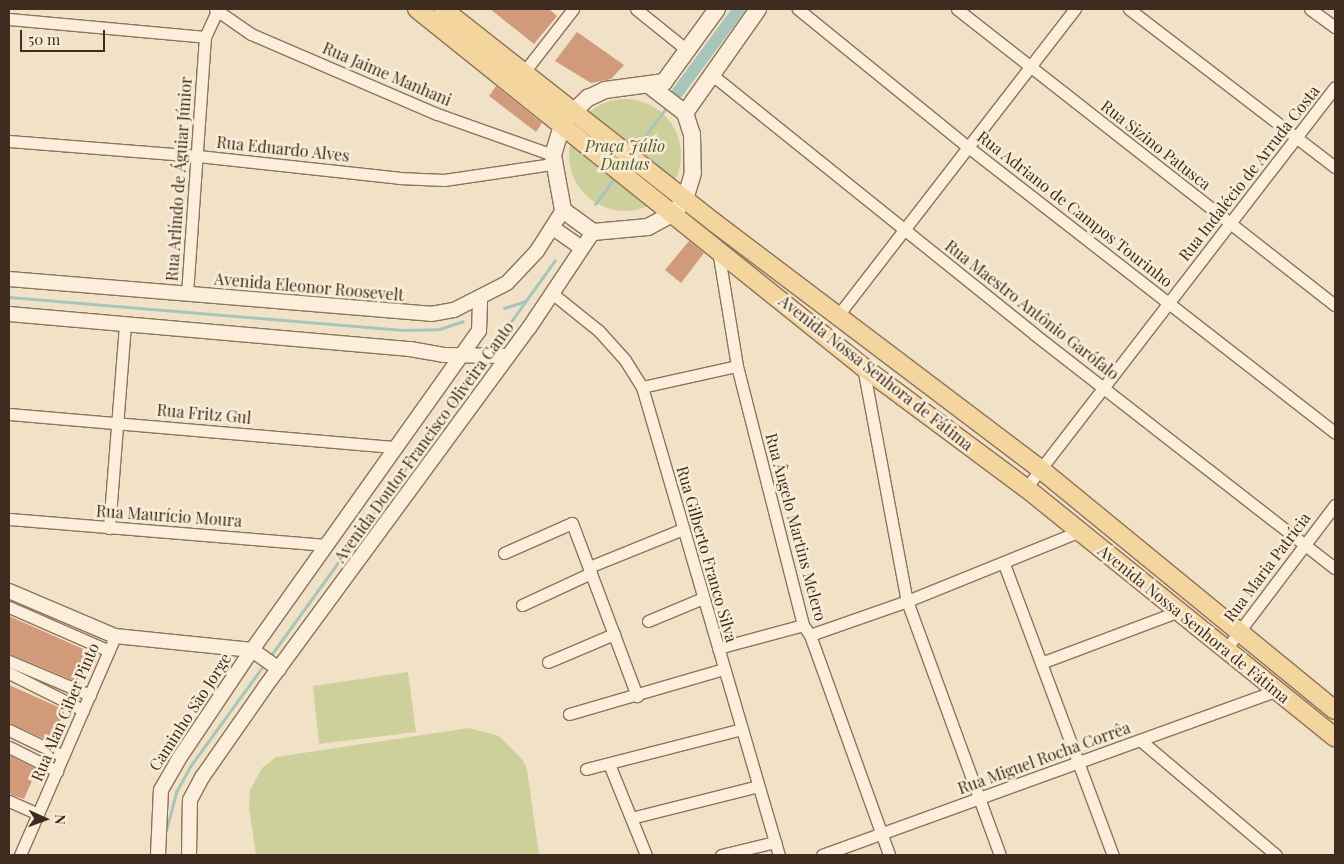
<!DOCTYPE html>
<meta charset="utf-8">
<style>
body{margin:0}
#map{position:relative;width:1344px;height:864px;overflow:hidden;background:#f1e2c7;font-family:"Playfair Display",serif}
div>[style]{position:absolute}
.green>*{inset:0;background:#cdd09a}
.round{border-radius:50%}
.stream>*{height:3px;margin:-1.5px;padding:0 1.5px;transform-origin:1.5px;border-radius:1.5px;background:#a8c5bb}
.canal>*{height:12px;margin:-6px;padding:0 6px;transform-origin:6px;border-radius:6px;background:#a8c5bb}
.building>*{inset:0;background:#d19a7b}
.roads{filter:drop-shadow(1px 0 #8e735b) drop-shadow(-1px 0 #8e735b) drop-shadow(0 1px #8e735b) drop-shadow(0 -1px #8e735b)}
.minor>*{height:11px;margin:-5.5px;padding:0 5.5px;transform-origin:5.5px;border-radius:5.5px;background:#fbefdb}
.tertiary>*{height:14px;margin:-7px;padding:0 7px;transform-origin:7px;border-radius:7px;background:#fbefdb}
.secondary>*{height:16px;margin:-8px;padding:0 8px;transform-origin:8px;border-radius:8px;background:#fbefdb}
.primary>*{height:18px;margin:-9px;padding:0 9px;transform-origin:9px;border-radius:9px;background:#f5d59e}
span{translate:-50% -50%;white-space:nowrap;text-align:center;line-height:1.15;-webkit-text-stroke:5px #f8ecd7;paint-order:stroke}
.street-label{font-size:16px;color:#3e2c1f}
.park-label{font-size:16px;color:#515b25;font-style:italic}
.frame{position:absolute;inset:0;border:10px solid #3e2c1f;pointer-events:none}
.north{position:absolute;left:20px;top:794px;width:50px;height:50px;-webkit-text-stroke:4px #f8ecd7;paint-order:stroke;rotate:92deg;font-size:14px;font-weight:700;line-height:20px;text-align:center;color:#3e2c1f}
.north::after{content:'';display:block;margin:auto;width:18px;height:22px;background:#3e2c1f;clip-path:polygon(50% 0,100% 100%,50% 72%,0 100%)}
.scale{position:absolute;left:20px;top:30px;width:85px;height:22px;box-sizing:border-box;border:2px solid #3e2c1f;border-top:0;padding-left:6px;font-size:15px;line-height:18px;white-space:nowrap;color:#3e2c1f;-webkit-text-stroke:4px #f8ecd7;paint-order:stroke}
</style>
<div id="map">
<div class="green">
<div class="round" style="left:569px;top:99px;width:112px;height:112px"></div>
<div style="clip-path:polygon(408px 672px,416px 732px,319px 744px,313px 686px)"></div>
<div style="clip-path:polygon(469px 728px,499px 736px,522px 759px,527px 769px,539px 855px,256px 855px,249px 807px,250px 790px,262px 768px,276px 757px)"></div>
</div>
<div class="stream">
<div style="left:645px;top:136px;width:38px;rotate:-53deg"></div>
<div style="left:595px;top:204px;width:34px;rotate:-53deg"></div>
<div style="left:9px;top:297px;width:392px;rotate:4.8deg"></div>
<div style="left:400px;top:330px;width:39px;rotate:-1deg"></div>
<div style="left:439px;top:329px;width:25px;rotate:-18deg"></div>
<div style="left:504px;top:308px;width:22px;rotate:-18deg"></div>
<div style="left:489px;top:352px;width:113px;rotate:-54.3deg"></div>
<div style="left:269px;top:658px;width:366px;rotate:-54.2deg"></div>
<div style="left:166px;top:830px;width:39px;rotate:-75deg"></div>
<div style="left:176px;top:792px;width:31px;rotate:-61deg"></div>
<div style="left:191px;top:765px;width:126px;rotate:-54deg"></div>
</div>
<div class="canal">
<div style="left:672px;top:100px;width:113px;rotate:-53.6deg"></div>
</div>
<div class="building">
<div style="clip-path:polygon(490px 9px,549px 9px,557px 16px,534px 44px)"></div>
<div style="clip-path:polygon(577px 32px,624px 65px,611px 79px,591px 83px,555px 61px)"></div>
<div style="clip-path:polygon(496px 86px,542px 123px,536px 132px,489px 96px)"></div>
<div style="clip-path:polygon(689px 241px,704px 253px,681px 283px,665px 270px)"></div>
<div style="clip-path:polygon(9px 616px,90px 652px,77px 682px,9px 654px)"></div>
<div style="clip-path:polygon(9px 685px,65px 710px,51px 742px,9px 723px)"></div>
<div style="clip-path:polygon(9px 755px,37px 769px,24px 799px,9px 794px)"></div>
</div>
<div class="roads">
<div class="minor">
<div style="left:215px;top:9px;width:44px;rotate:34.8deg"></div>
<div style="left:251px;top:34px;width:202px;rotate:23.3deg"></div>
<div style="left:437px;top:114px;width:123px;rotate:19.5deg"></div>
<div style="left:636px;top:9px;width:65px;rotate:38.8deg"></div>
<div style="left:798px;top:9px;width:219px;rotate:39.1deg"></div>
<div style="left:968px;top:147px;width:465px;rotate:37.9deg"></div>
<div style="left:957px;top:9px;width:480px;rotate:38.1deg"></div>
<div style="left:1129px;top:9px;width:260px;rotate:37.5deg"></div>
<div style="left:1310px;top:9px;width:31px;rotate:36deg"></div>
<div style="left:9px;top:19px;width:197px;rotate:5.2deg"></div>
<div style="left:524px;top:72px;width:80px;rotate:-52.1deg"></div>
<div style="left:711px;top:74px;width:415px;rotate:38.8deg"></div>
<div style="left:1034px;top:334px;width:381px;rotate:37.9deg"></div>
<div style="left:9px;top:141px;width:190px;rotate:4.5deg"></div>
<div style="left:198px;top:156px;width:202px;rotate:6.2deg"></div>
<div style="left:399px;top:178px;width:45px;rotate:2.5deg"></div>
<div style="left:444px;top:180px;width:110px;rotate:-8.4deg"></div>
<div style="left:718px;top:250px;width:118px;rotate:80.7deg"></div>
<div style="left:737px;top:366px;width:267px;rotate:75.7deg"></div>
<div style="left:803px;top:625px;width:12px;rotate:55deg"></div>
<div style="left:810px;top:635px;width:234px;rotate:70.2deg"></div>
<div style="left:187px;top:294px;width:258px;rotate:-86deg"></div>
<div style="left:205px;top:37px;width:31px;rotate:-65deg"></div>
<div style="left:553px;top:294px;width:59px;rotate:38.8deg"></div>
<div style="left:599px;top:331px;width:39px;rotate:48deg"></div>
<div style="left:625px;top:360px;width:32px;rotate:58deg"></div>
<div style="left:642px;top:387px;width:488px;rotate:73.7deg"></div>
<div style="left:839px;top:314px;width:386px;rotate:-52.3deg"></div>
<div style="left:863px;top:367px;width:238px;rotate:79.4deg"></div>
<div style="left:907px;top:601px;width:270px;rotate:69.9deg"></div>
<div style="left:642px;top:387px;width:97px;rotate:-12.5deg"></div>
<div style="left:9px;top:414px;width:389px;rotate:4.9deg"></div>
<div style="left:1026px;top:488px;width:506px;rotate:-52.38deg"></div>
<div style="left:9px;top:519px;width:319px;rotate:4.7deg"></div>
<div style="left:109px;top:528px;width:205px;rotate:-85.5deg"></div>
<div style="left:504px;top:553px;width:74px;rotate:-23.8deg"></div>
<div style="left:572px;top:523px;width:185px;rotate:69.4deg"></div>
<div style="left:1004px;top:564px;width:311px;rotate:69.5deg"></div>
<div style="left:589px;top:567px;width:101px;rotate:-22deg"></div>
<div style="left:522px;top:605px;width:76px;rotate:-24.9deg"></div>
<div style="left:9px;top:607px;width:109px;rotate:23.7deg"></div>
<div style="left:648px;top:621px;width:60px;rotate:-22.7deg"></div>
<div style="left:810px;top:635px;width:103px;rotate:-19.3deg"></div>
<div style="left:907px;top:601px;width:187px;rotate:-22deg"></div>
<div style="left:718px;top:648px;width:88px;rotate:-15.1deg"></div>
<div style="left:1226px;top:649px;width:181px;rotate:-52.9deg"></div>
<div style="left:9px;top:661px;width:88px;rotate:22.8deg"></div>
<div style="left:548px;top:662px;width:72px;rotate:-23deg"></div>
<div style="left:1041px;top:663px;width:147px;rotate:-20.6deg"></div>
<div style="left:9px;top:673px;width:83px;rotate:26.6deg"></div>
<div style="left:569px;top:714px;width:161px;rotate:-16.2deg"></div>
<div style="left:9px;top:730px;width:60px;rotate:25.7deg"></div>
<div style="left:1140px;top:740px;width:178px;rotate:40.2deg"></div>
<div style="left:9px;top:747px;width:54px;rotate:26.6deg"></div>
<div style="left:609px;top:764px;width:98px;rotate:67.9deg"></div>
<div style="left:586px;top:769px;width:161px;rotate:-14.4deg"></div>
<div style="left:9px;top:801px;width:32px;rotate:24deg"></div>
<div style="left:631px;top:818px;width:131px;rotate:-14.1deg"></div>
<div style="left:20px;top:855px;width:239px;rotate:-66.5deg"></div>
<div style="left:721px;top:855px;width:56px;rotate:-13.5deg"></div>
<div style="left:822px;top:855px;width:484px;rotate:-19.9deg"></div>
</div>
<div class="tertiary">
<div style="left:553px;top:228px;width:35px;rotate:35deg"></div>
<div style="left:9px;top:279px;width:423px;rotate:4.7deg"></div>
<div style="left:431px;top:314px;width:23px;rotate:-10deg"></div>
<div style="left:454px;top:310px;width:59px;rotate:-27deg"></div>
<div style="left:507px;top:283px;width:44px;rotate:-46.8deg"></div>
<div style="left:537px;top:251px;width:49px;rotate:-57.6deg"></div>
<div style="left:9px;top:314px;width:403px;rotate:5deg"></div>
<div style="left:410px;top:349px;width:34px;rotate:10deg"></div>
<div style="left:443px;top:355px;width:65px;rotate:0.9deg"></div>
<div style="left:9px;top:591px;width:115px;rotate:23deg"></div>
<div style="left:115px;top:636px;width:138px;rotate:5.8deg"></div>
<div style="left:252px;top:650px;width:33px;rotate:35deg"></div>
<div style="left:158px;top:855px;width:65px;rotate:-87.4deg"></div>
<div style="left:161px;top:790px;width:34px;rotate:-60deg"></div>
<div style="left:178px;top:760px;width:133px;rotate:-56.1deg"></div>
<div style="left:252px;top:650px;width:392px;rotate:-54.6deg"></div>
<div style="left:479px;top:331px;width:33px;rotate:-88deg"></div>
<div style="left:189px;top:855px;width:55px;rotate:-89deg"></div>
<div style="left:190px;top:800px;width:27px;rotate:-62deg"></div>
<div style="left:203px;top:776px;width:108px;rotate:-55.1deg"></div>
<div style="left:265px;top:687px;width:446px;rotate:-53.7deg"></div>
<div style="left:529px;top:328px;width:115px;rotate:-56.3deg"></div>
</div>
<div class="secondary">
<div style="left:650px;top:86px;width:44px;rotate:37.6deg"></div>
<div style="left:685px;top:113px;width:22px;rotate:72deg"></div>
<div style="left:692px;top:134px;width:39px;rotate:89deg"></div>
<div style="left:693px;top:173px;width:27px;rotate:107deg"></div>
<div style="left:685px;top:199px;width:18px;rotate:128deg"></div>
<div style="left:674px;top:213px;width:30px;rotate:152deg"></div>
<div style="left:648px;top:227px;width:55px;rotate:174.8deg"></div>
<div style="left:593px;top:232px;width:37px;rotate:-144deg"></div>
<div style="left:563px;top:210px;width:56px;rotate:-100.3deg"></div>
<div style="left:553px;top:155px;width:31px;rotate:-73deg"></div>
<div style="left:562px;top:125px;width:10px;rotate:-53deg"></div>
<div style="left:568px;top:117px;width:28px;rotate:-44deg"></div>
<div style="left:588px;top:98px;width:19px;rotate:-25deg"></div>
<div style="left:605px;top:90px;width:60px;rotate:-7.7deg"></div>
<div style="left:664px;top:82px;width:90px;rotate:-54deg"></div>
<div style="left:685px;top:113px;width:127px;rotate:-54.9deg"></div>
</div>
<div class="primary">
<div style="left:417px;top:9px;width:572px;rotate:38.75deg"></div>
<div style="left:863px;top:367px;width:203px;rotate:36.6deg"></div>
<div style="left:1026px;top:488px;width:397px;rotate:38.9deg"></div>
<div style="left:443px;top:9px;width:346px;rotate:38.2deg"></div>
<div style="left:715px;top:223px;width:406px;rotate:37.1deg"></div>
<div style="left:1039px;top:468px;width:382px;rotate:39.3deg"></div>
</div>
</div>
<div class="street-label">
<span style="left:387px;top:74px;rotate:23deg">Rua Jaime Manhani</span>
<span style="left:1156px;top:145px;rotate:38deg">Rua Sizino Patusca</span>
<span style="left:283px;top:149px;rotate:6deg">Rua Eduardo Alves</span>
<span style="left:1249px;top:173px;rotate:-52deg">Rua Indalécio de Arruda Costa</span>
<span style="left:179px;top:179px;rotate:-86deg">Rua Arlíndo de Águiar Júnior</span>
<span style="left:1075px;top:209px;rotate:38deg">Rua Adriano de Campos Tourinho</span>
<span style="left:309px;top:287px;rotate:5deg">Avenida Eleonor Roosevelt</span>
<span style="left:1032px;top:310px;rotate:38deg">Rua Maestro Antônio Garófalo</span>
<span style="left:876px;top:373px;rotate:38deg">Avenida Nossa Senhora de Fátima</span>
<span style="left:204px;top:414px;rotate:5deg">Rua Fritz Gul</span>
<span style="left:424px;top:442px;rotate:-54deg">Avenida Doutor Francisco Oliveira Canto</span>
<span style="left:169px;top:516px;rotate:4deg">Rua Maurício Moura</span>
<span style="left:796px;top:527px;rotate:75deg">Rua Ângelo Martins Melero</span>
<span style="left:707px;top:554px;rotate:74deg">Rua Gilberto Franco Silva</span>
<span style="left:1267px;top:567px;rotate:-53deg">Rua Maria Patrícia</span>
<span style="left:1194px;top:624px;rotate:39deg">Avenida Nossa Senhora de Fátima</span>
<span style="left:65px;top:712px;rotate:-67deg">Rua Alan Ciber Pinto</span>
<span style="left:190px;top:712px;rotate:-57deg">Caminho São Jorge</span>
<span style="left:1044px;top:758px;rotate:-20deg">Rua Miguel Rocha Corrêa</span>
</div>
<div class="park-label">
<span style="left:625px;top:155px">Praça Júlio<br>Dantas</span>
</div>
<div class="frame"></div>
<div class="north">N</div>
<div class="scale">50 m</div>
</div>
